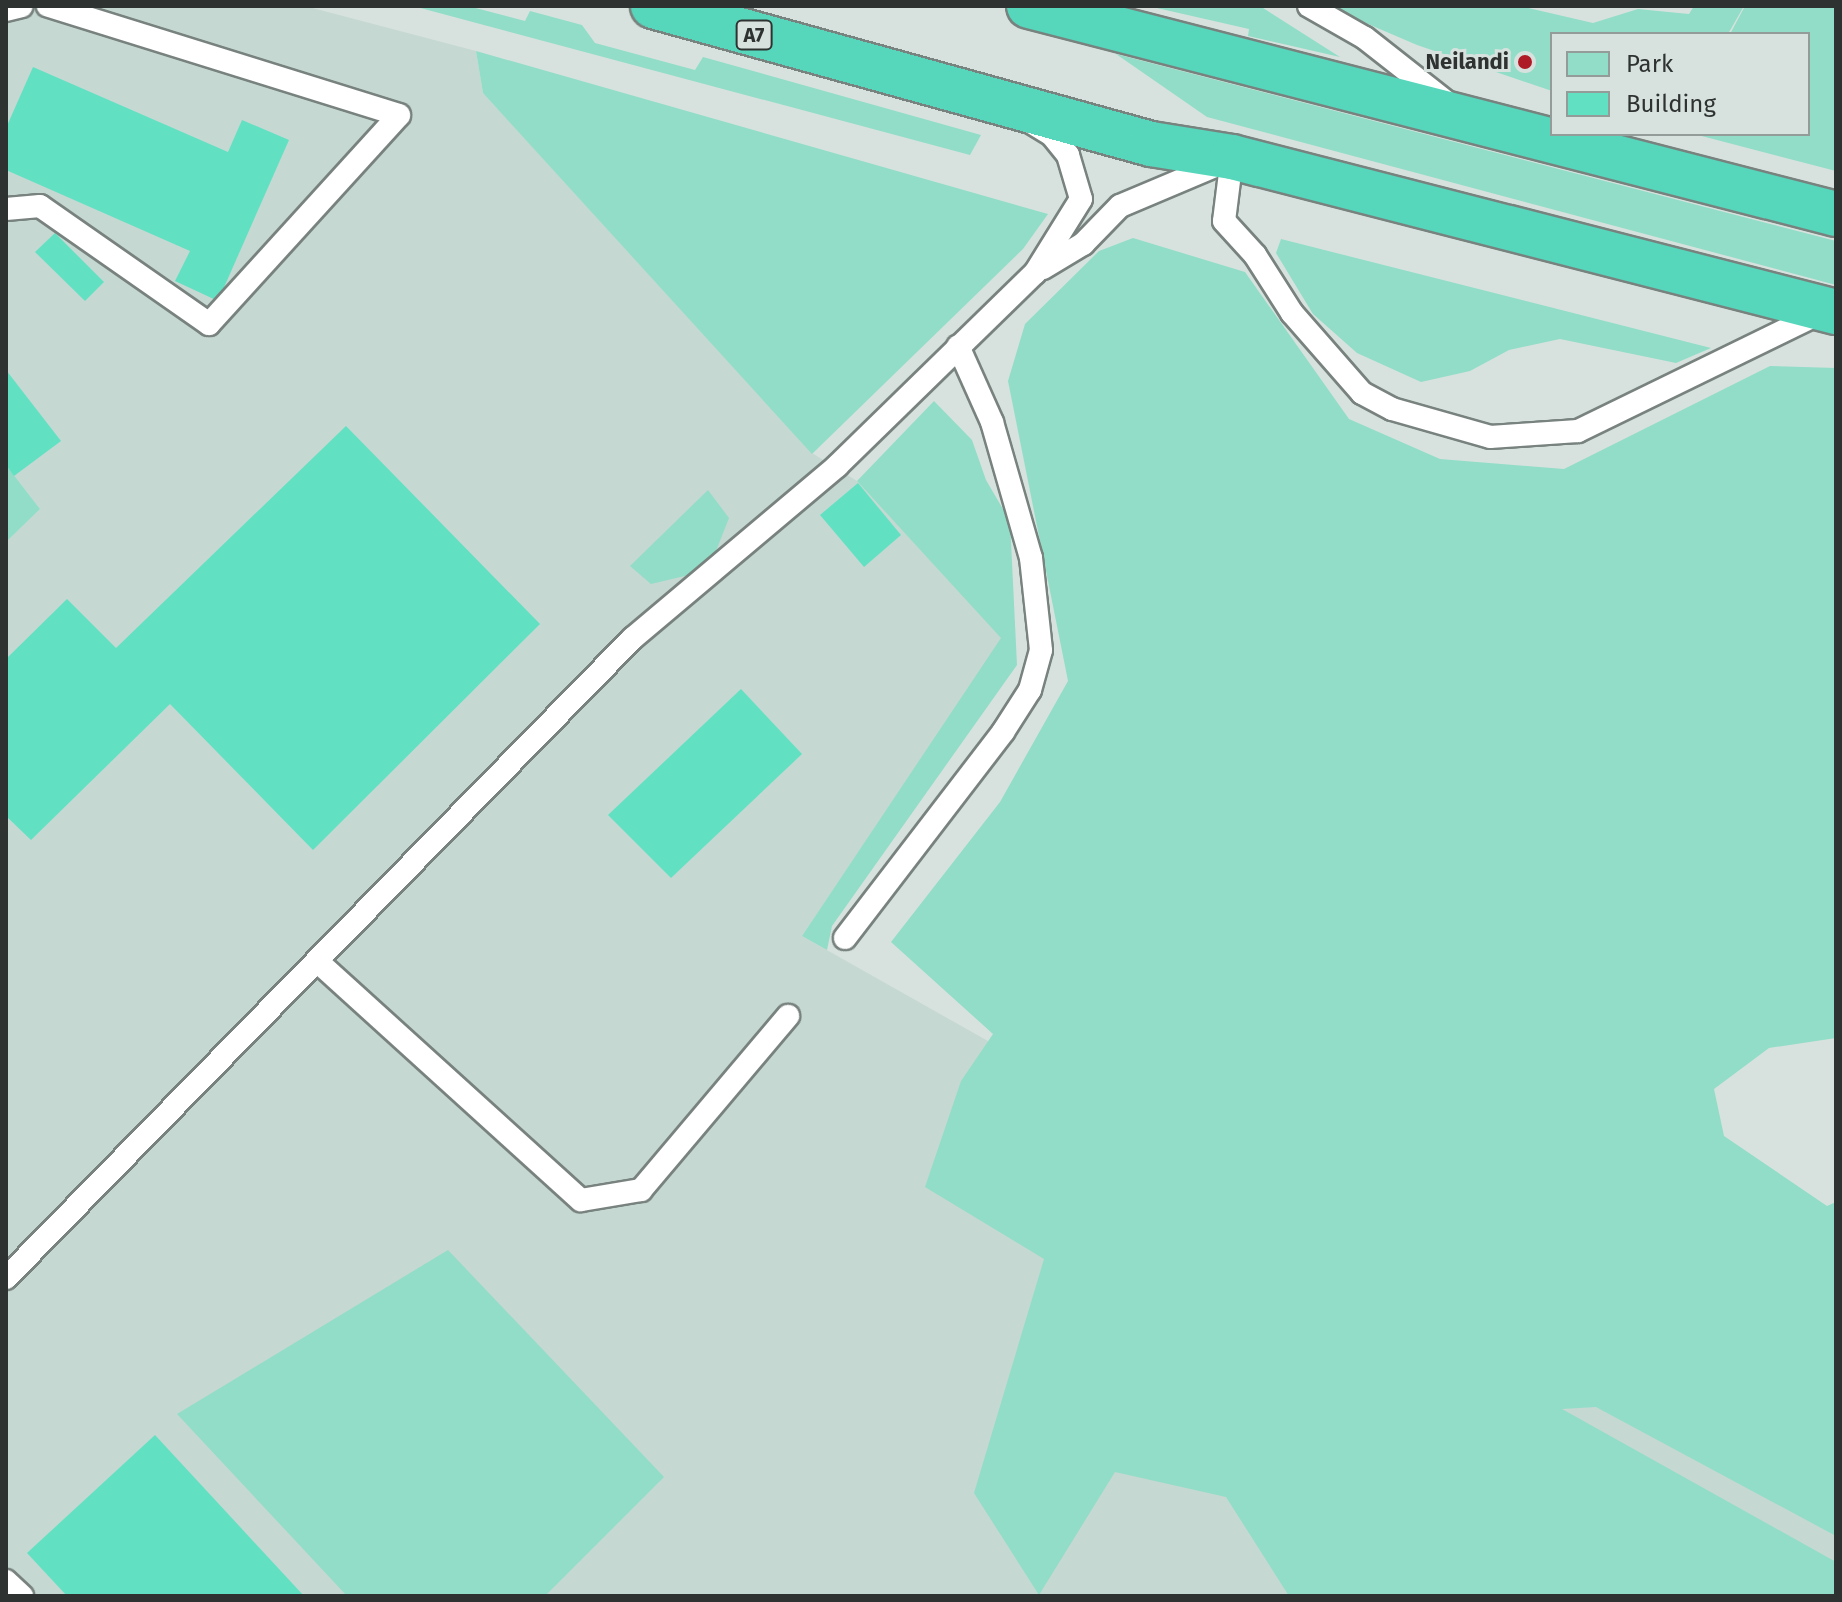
<!DOCTYPE html>
<style>
body{margin:0}
#map{position:relative;width:1842px;height:1602px;overflow:hidden;background:#d7e2de;font-family:"Fira Sans",sans-serif}
div>[style]{position:absolute}
.built>*{inset:0;background:#c5d8d2}
.green>*{inset:0;background:#92ddc7}
.building>*{inset:0;background:#62e1c2}
.roads{filter:drop-shadow(2px 0 #78827e) drop-shadow(-2px 0 #78827e) drop-shadow(0 2px #78827e) drop-shadow(0 -2px #78827e)}
.service>*{height:22px;margin:-11px;padding:0 11px;transform-origin:11px;border-radius:11px;background:#fff}
.trunk>*{height:44px;margin:-22px;padding:0 22px;transform-origin:22px;border-radius:22px;background:#56d6bb}
.dots>*{width:22px;height:22px;translate:-50% -50%;box-sizing:border-box;border:4px solid #d7e2de;border-radius:50%}
span{translate:-50% -50%;white-space:nowrap;text-align:center;line-height:1.15;-webkit-text-stroke:6px #d7e2de;paint-order:stroke}
.shield-label span{padding:2px 6px;background:#d7e2de;border:2px solid;border-radius:6px;-webkit-text-stroke-width:0}
.shield-label{font-size:20px;color:#2e3230;font-weight:700}
.poi-label{font-size:22px;color:#2e3230;font-weight:700}
.right{translate:-100% -50%;text-align:right}
.frame{position:absolute;inset:0;border:8px solid #2e3230;pointer-events:none}
.legend{position:absolute;left:1550px;top:32px;width:260px;height:104px;box-sizing:border-box;background:#d7e2de;border:2px solid #939c98;margin:0;padding:10px 14px;list-style:none;font-size:24px;color:#2e3230}
.legend li{display:flex;align-items:center;gap:16px;height:40px}
.legend b{width:40px;border:2px solid #939c98}
</style>
<div id="map">
<div class="built">
<div style="clip-path:polygon(6px 6px,305px 6px,476px 51px,483px 93px,812px 453px,857px 481px,1002px 638px,802px 936px,1836px 1520px,1836px 1596px,6px 1596px,6px 542px,40px 509px,6px 465px)"></div>
</div>
<div class="green">
<div style="clip-path:polygon(413px 6px,468px 6px,525px 21px,530px 11px,582px 25px,595px 43px,695px 70px,703px 57px,981px 135px,970px 155px)"></div>
<div style="clip-path:polygon(1148px 6px,1260px 6px,1340px 57px,1248px 36px,1249px 29px)"></div>
<div style="clip-path:polygon(1326px 6px,1520px 6px,1593px 23px,1638px 9px,1689px 14px,1694px 6px,1744px 6px,1728px 34px,1552px 34px,1552px 91px,1417px 45px)"></div>
<div style="clip-path:polygon(1745px 6px,1836px 6px,1836px 171px,1694px 134px,1808px 134px,1808px 34px,1730px 34px)"></div>
<div style="clip-path:polygon(476px 51px,1048px 214px,1023px 249px,812px 454px,483px 93px)"></div>
<div style="clip-path:polygon(1116px 54px,1836px 241px,1836px 285px,1207px 117px)"></div>
<div style="clip-path:polygon(1133px 238px,1245px 272px,1349px 419px,1440px 459px,1564px 469px,1770px 366px,1836px 368px,1836px 1038px,1769px 1048px,1714px 1089px,1724px 1136px,1827px 1206px,1836px 1202px,1836px 1536px,1596px 1407px,1562px 1409px,1836px 1562px,1836px 1596px,1289px 1596px,1226px 1497px,1115px 1472px,1039px 1595px,974px 1493px,1044px 1259px,925px 1187px,961px 1081px,993px 1034px,891px 942px,1000px 802px,1068px 681px,1008px 381px,1025px 324px,1099px 251px)"></div>
<div style="clip-path:polygon(1281px 239px,1711px 348px,1676px 363px,1560px 339px,1509px 350px,1470px 371px,1421px 382px,1357px 353px,1313px 314px,1276px 253px)"></div>
<div style="clip-path:polygon(934px 401px,972px 440px,986px 480px,1010px 521px,1017px 665px,832px 926px,827px 950px,802px 936px,1001px 638px,857px 481px)"></div>
<div style="clip-path:polygon(6px 465px,40px 509px,6px 542px)"></div>
<div style="clip-path:polygon(708px 490px,729px 518px,716px 551px,693px 574px,651px 584px,630px 566px)"></div>
<div style="clip-path:polygon(448px 1250px,664px 1477px,545px 1596px,347px 1596px,177px 1414px)"></div>
</div>
<div class="building">
<div style="clip-path:polygon(33px 67px,228px 152px,242px 120px,289px 140px,218px 301px,175px 281px,190px 251px,6px 170px,6px 128px)"></div>
<div style="clip-path:polygon(55px 233px,104px 282px,85px 301px,35px 252px)"></div>
<div style="clip-path:polygon(6px 370px,61px 441px,14px 476px,6px 465px)"></div>
<div style="clip-path:polygon(346px 426px,540px 624px,313px 850px,170px 704px,31px 840px,6px 816px,6px 659px,67px 599px,116px 648px)"></div>
<div style="clip-path:polygon(858px 483px,901px 535px,864px 567px,820px 515px)"></div>
<div style="clip-path:polygon(741px 689px,802px 754px,671px 878px,608px 815px)"></div>
<div style="clip-path:polygon(155px 1435px,304px 1596px,67px 1596px,27px 1553px)"></div>
</div>
<div class="roads">
<div class="service">
<div style="left:1309px;top:6px;width:64px;rotate:29.7deg"></div>
<div style="left:1365px;top:38px;width:105px;rotate:38.1deg"></div>
<div style="left:6px;top:10px;width:16px;rotate:-14deg"></div>
<div style="left:1232px;top:157px;width:64px;rotate:97.1deg"></div>
<div style="left:1224px;top:221px;width:46px;rotate:47.6deg"></div>
<div style="left:1255px;top:255px;width:69px;rotate:57.5deg"></div>
<div style="left:1292px;top:313px;width:106px;rotate:48.8deg"></div>
<div style="left:1362px;top:393px;width:34px;rotate:28deg"></div>
<div style="left:1392px;top:409px;width:102px;rotate:15.9deg"></div>
<div style="left:1490px;top:437px;width:88px;rotate:-3.9deg"></div>
<div style="left:1578px;top:431px;width:274px;rotate:-26deg"></div>
<div style="left:6px;top:209px;width:34px;rotate:-5deg"></div>
<div style="left:40px;top:206px;width:206px;rotate:34.9deg"></div>
<div style="left:209px;top:324px;width:282px;rotate:-47.7deg"></div>
<div style="left:399px;top:115px;width:368px;rotate:-162.7deg"></div>
<div style="left:1043px;top:268px;width:47px;rotate:-31deg"></div>
<div style="left:1083px;top:244px;width:53px;rotate:-45.8deg"></div>
<div style="left:1120px;top:206px;width:113px;rotate:-22.9deg"></div>
<div style="left:845px;top:938px;width:260px;rotate:-52.5deg"></div>
<div style="left:1003px;top:732px;width:50px;rotate:-57.3deg"></div>
<div style="left:1030px;top:690px;width:41px;rotate:-74.6deg"></div>
<div style="left:1041px;top:650px;width:93px;rotate:-96.2deg"></div>
<div style="left:1031px;top:558px;width:141px;rotate:-106deg"></div>
<div style="left:992px;top:422px;width:83px;rotate:-114.1deg"></div>
<div style="left:317px;top:961px;width:356px;rotate:42.2deg"></div>
<div style="left:581px;top:1200px;width:61px;rotate:-9.5deg"></div>
<div style="left:641px;top:1190px;width:228px;rotate:-49.8deg"></div>
<div style="left:6px;top:1278px;width:896px;rotate:-45.59deg"></div>
<div style="left:633px;top:638px;width:267px;rotate:-40.1deg"></div>
<div style="left:837px;top:466px;width:277px;rotate:-44.3deg"></div>
<div style="left:1035px;top:273px;width:87px;rotate:-58.1deg"></div>
<div style="left:1081px;top:199px;width:46px;rotate:-106.5deg"></div>
<div style="left:1068px;top:155px;width:26px;rotate:-129deg"></div>
<div style="left:1052px;top:135px;width:23px;rotate:-149deg"></div>
<div style="left:6px;top:1581px;width:22px;rotate:43deg"></div>
</div>
<div class="trunk">
<div style="left:653px;top:6px;width:517px;rotate:15.49deg"></div>
<div style="left:1151px;top:144px;width:82px;rotate:9.1deg"></div>
<div style="left:1232px;top:157px;width:624px;rotate:14.39deg"></div>
<div style="left:1029px;top:6px;width:833px;rotate:14.45deg"></div>
</div>
</div>
<div class="dots">
<div style="left:1525px;top:62px;background:#ae1b26"></div>
</div>
<div class="shield-label">
<span style="left:754px;top:35px">A7</span>
</div>
<div class="poi-label">
<span class="right" style="left:1509px;top:62px">Neilandi</span>
</div>
<div class="frame"></div>
<ul class="legend">
<li><b style="height:22px;background:#92ddc7"></b>Park</li>
<li><b style="height:22px;background:#62e1c2"></b>Building</li>
</ul>
</div>
